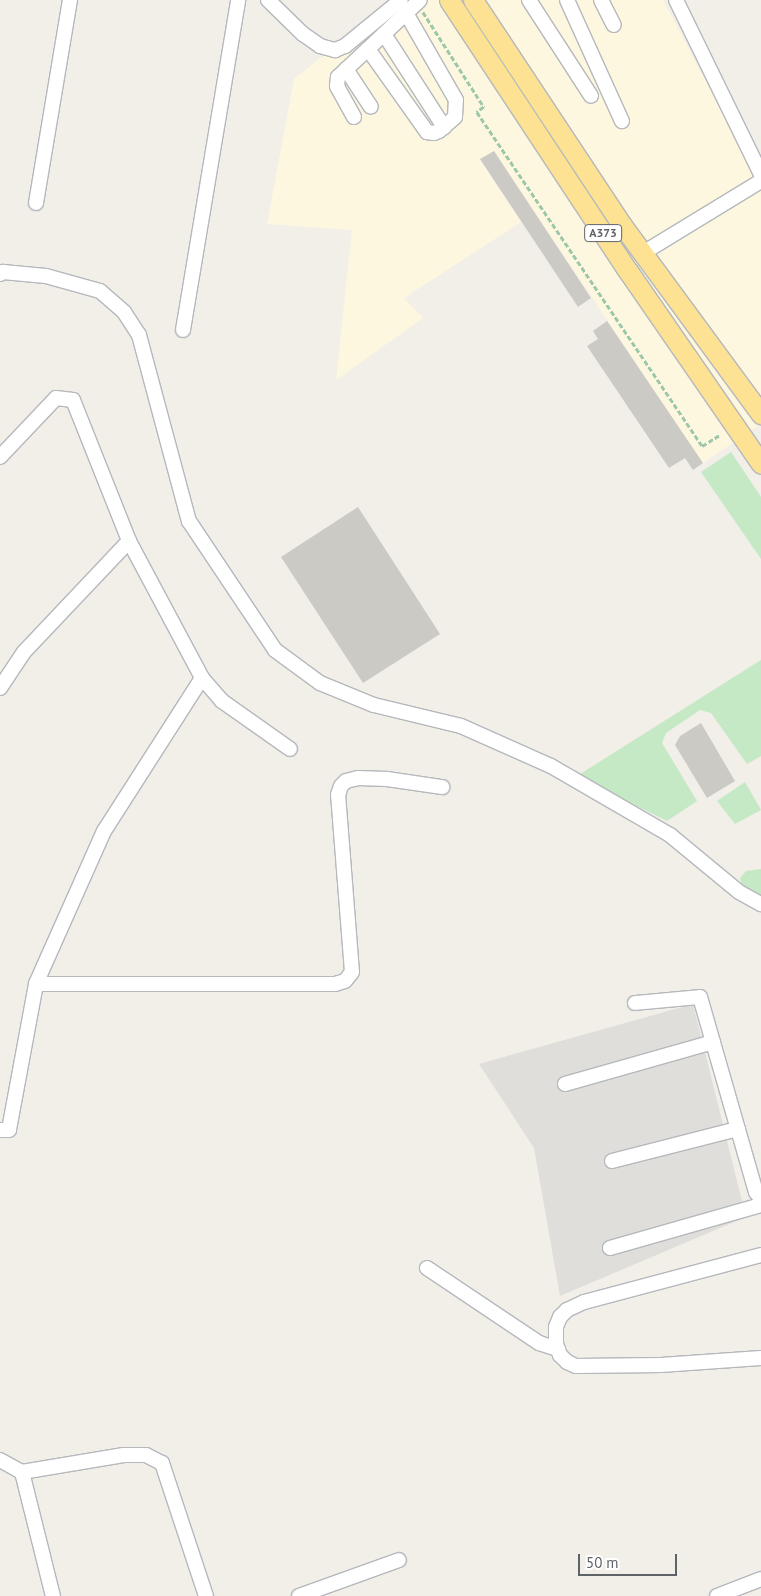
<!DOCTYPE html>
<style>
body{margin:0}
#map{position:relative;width:761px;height:1596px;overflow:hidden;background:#f1efe8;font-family:"PT Sans",sans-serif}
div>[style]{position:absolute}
.commercial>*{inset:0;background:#fef7e0}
.industrial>*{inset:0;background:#e0deda}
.green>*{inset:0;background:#c5e8c5}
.building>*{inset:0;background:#cccac5}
.path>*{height:2.5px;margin-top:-1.25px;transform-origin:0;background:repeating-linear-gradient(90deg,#9cc7a9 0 5px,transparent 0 7.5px)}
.roads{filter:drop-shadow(1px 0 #b5b8bc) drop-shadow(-1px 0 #b5b8bc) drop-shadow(0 1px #b5b8bc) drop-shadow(0 -1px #b5b8bc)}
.minor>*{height:14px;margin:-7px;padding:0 7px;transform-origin:7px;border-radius:7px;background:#fff}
.highway>*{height:19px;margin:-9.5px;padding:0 9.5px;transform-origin:9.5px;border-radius:9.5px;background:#fde293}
span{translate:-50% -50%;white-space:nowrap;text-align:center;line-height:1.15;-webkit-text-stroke:5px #fff;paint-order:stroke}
.shield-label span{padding:1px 4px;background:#fff;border:1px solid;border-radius:4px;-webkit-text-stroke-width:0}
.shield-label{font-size:12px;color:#5f6368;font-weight:700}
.scale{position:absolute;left:578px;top:1554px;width:99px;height:22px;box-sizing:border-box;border:2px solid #5f6368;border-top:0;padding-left:6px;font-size:15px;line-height:18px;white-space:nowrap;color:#5f6368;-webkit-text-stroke:4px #fff;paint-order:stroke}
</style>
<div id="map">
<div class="commercial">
<div style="clip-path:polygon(394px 0,663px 0,761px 186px,761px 424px,703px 463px,494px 151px,480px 160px,521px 222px,404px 298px,423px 318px,336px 380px,352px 230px,267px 224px,294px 79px)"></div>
</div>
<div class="industrial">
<div style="clip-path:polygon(693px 1004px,746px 1217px,560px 1296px,534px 1148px,479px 1064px)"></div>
</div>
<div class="green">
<div style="clip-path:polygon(731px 452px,761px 497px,761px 559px,701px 472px)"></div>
<div style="clip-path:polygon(761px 660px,761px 756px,747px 764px,711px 713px,700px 710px,666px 733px,662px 743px,697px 801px,667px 821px,577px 776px)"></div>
<div style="clip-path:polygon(745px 782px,761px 810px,735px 824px,717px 801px)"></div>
<div style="clip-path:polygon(761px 869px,761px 896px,744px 891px,740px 878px,746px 871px)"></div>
</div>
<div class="building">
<div style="clip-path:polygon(494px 151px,591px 298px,578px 307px,480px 159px)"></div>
<div style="clip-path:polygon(607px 321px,703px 463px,693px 470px,685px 458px,669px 468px,587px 346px,598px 339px,593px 331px)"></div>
<div style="clip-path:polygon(358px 507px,440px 634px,363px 683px,281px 557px)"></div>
<div style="clip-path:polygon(701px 723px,735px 781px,707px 798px,675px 745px,680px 736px)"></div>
</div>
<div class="path">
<div style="left:423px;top:12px;width:113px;rotate:57.3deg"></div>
<div style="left:484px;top:107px;width:9px;rotate:144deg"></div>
<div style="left:477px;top:112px;width:403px;rotate:56deg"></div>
<div style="left:702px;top:446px;width:22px;rotate:-32deg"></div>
</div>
<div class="roads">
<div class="minor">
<div style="left:268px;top:0;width:49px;rotate:44.2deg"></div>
<div style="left:303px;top:34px;width:21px;rotate:35deg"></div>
<div style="left:320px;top:46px;width:16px;rotate:15deg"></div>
<div style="left:335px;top:50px;width:11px;rotate:-22deg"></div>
<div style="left:345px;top:46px;width:72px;rotate:-39.4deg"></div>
<div style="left:529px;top:0;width:114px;rotate:57.1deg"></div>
<div style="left:567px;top:0;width:133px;rotate:65.6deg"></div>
<div style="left:601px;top:0;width:28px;rotate:63deg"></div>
<div style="left:676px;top:0;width:194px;rotate:64deg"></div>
<div style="left:384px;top:34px;width:111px;rotate:57.2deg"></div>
<div style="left:368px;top:49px;width:102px;rotate:54.6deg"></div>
<div style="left:427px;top:132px;width:7px;rotate:8deg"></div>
<div style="left:434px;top:133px;width:5px;rotate:-22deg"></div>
<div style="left:439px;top:131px;width:21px;rotate:-41deg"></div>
<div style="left:455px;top:117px;width:17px;rotate:-87deg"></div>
<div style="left:456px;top:100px;width:100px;rotate:-119.9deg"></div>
<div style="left:346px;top:69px;width:45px;rotate:56.7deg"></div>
<div style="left:354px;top:117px;width:35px;rotate:-119deg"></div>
<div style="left:337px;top:86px;width:9px;rotate:-84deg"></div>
<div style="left:338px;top:77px;width:112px;rotate:-43.2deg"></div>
<div style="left:36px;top:203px;width:206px;rotate:-80.5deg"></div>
<div style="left:643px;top:253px;width:138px;rotate:-31.4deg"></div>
<div style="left:0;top:274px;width:4px;rotate:-34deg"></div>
<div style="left:3px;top:272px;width:43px;rotate:5.3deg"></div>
<div style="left:46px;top:276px;width:56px;rotate:15.5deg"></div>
<div style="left:100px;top:291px;width:32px;rotate:41deg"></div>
<div style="left:124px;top:312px;width:27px;rotate:57deg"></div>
<div style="left:139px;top:335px;width:193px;rotate:75deg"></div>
<div style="left:189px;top:521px;width:155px;rotate:56.3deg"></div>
<div style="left:275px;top:650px;width:56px;rotate:36.3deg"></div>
<div style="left:320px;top:683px;width:58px;rotate:22.2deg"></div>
<div style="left:374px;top:705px;width:89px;rotate:13.6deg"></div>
<div style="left:461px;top:726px;width:98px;rotate:24deg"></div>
<div style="left:551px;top:766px;width:138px;rotate:30.1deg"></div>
<div style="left:670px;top:835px;width:89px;rotate:39.6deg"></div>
<div style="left:739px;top:892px;width:25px;rotate:29deg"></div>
<div style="left:183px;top:330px;width:335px;rotate:-80.5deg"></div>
<div style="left:0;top:457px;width:81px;rotate:-46.5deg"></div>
<div style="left:56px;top:398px;width:17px;rotate:7deg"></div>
<div style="left:73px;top:400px;width:152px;rotate:68.3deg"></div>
<div style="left:129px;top:541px;width:155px;rotate:61.9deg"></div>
<div style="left:202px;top:678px;width:182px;rotate:122.6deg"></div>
<div style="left:104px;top:831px;width:167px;rotate:114deg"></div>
<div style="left:36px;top:984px;width:148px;rotate:100.5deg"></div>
<div style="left:9px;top:1130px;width:9px;rotate:180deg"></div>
<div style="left:202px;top:678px;width:30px;rotate:49deg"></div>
<div style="left:222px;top:701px;width:83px;rotate:35.2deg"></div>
<div style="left:0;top:688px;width:43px;rotate:-56.3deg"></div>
<div style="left:24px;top:652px;width:153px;rotate:-46.6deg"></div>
<div style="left:36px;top:984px;width:299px"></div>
<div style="left:335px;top:984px;width:10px;rotate:-17deg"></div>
<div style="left:345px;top:981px;width:11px;rotate:-52deg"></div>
<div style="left:352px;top:972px;width:178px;rotate:-94.5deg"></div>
<div style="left:338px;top:795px;width:9px;rotate:-72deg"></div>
<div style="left:341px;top:786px;width:7px;rotate:-45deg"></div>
<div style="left:346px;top:781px;width:12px;rotate:-14deg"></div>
<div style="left:358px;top:778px;width:29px;rotate:2deg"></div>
<div style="left:387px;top:779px;width:56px;rotate:8.3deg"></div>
<div style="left:635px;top:1003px;width:65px;rotate:-5.3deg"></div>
<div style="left:700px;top:997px;width:203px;rotate:74deg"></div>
<div style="left:756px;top:1192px;width:9px;rotate:54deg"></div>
<div style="left:565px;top:1084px;width:154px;rotate:-15.8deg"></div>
<div style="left:612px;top:1161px;width:130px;rotate:-14.3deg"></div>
<div style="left:610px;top:1248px;width:157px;rotate:-15.9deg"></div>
<div style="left:761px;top:1255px;width:183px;rotate:165.1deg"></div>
<div style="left:584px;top:1302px;width:19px;rotate:155deg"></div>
<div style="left:567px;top:1310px;width:10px;rotate:135deg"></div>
<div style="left:560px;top:1317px;width:11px;rotate:112deg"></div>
<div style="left:556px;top:1327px;width:17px;rotate:90deg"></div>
<div style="left:556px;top:1344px;width:12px;rotate:70deg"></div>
<div style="left:560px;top:1355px;width:10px;rotate:45deg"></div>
<div style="left:567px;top:1362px;width:10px;rotate:24deg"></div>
<div style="left:576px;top:1366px;width:85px;rotate:-0.7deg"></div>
<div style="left:661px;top:1365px;width:100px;rotate:-4deg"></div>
<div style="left:427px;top:1268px;width:135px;rotate:33.8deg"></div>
<div style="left:539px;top:1343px;width:20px;rotate:18deg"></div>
<div style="left:0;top:1460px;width:25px;rotate:29deg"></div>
<div style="left:22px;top:1472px;width:103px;rotate:-9.5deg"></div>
<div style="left:124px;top:1455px;width:22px"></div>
<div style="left:146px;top:1455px;width:18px;rotate:27deg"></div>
<div style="left:162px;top:1463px;width:140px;rotate:71.7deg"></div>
<div style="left:22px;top:1472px;width:128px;rotate:76deg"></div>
<div style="left:299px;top:1596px;width:106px;rotate:-19.8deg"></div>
<div style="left:717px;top:1596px;width:47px;rotate:-21.1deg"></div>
</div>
<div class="highway">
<div style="left:449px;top:0;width:325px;rotate:56.6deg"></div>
<div style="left:628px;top:271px;width:234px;rotate:55.4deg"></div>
<div style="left:473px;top:0;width:270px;rotate:56.5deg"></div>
<div style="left:622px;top:225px;width:235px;rotate:53.7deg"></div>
</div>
</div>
<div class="shield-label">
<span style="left:603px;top:233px">A373</span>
</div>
<div class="scale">50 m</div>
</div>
